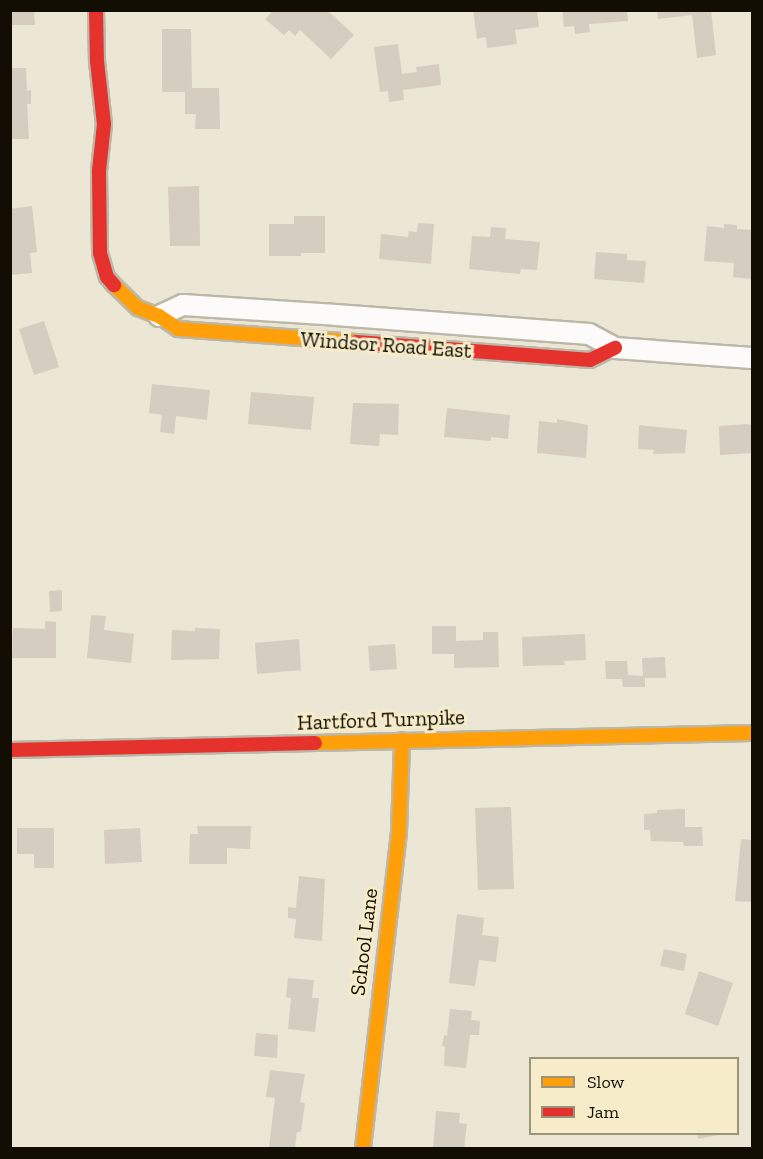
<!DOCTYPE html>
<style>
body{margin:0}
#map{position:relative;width:763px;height:1159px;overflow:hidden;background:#ece6d4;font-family:"Zilla Slab",serif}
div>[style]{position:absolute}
.building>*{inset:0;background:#d6cdc1}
.roads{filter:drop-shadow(2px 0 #bcb8a9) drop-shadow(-2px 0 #bcb8a9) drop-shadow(0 2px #bcb8a9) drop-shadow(0 -2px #bcb8a9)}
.street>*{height:20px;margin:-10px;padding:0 10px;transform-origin:10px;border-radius:10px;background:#fcfbf9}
.slow>*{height:14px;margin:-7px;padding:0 7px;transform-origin:7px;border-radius:7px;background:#ff9f0a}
.jam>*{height:14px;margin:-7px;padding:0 7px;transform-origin:7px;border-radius:7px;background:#e5322d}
span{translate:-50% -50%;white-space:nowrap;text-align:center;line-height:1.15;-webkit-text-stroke:6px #f7ecc9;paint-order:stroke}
.street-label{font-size:21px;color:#120e03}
.frame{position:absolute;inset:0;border:12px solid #120e03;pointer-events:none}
.legend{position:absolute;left:529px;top:1057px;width:210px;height:78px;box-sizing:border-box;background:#f7ecc9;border:2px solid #9b937a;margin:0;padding:8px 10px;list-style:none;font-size:18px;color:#120e03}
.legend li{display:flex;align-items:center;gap:12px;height:30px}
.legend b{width:30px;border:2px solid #9b937a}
</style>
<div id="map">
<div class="building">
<div style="clip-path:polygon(10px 10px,34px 10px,35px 25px,10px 25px)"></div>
<div style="clip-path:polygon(268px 10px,327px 10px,354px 35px,331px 59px,300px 30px,295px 36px,289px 30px,284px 35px,265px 19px,271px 13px)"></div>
<div style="clip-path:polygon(473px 10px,537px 10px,539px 27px,515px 30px,517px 44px,487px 48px,486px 37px,477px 39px)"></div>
<div style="clip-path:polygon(562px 10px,627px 10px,628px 21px,589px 24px,590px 32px,575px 34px,574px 26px,564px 27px)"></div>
<div style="clip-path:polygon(657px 10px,711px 10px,716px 55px,697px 58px,692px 15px,658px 19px)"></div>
<div style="clip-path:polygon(162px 29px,191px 29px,192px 88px,219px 88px,220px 129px,195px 129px,196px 114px,185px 114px,185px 92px,162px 92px)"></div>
<div style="clip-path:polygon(398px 44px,402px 74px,417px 72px,416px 67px,439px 64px,441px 85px,403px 90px,404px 100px,389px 102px,388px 91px,380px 92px,374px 47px)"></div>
<div style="clip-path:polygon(10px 68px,26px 68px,27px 91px,31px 90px,31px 104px,27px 104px,29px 139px,10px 139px)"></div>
<div style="clip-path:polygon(199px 186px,200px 246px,170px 246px,168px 187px)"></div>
<div style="clip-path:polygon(32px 206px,37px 252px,30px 253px,32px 273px,10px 275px,10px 209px)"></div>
<div style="clip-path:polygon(294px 216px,325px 216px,325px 253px,301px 253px,301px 256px,269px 256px,269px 224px,294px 224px)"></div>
<div style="clip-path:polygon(418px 223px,434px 224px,431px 264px,379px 259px,381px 234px,408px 237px,409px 231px,417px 232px)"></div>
<div style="clip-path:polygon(724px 224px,737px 225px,737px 229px,752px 230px,752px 279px,733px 277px,734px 263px,704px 261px,707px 226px,724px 228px)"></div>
<div style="clip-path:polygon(491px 227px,506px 228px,505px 239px,540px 242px,537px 270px,521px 269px,520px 274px,469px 269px,472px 236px,490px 237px)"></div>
<div style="clip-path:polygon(596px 252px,627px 254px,627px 260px,646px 261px,644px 283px,594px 279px)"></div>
<div style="clip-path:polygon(44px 321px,59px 367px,34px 375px,19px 329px)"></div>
<div style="clip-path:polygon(152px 384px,210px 390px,207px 420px,176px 416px,174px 434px,160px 432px,162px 415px,149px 413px)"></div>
<div style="clip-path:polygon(251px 392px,314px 397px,311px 430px,248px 424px)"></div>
<div style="clip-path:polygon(353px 403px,399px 404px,398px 435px,380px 434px,379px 446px,350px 444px)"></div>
<div style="clip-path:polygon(447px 408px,510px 415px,508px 439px,491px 437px,491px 441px,444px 437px)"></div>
<div style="clip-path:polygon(557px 419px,588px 425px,586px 458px,537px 453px,539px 421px,557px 423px)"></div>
<div style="clip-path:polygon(746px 424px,752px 425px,752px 453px,720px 455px,719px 426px)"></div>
<div style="clip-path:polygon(639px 425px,687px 430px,685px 453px,653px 454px,654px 450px,638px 449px)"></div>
<div style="clip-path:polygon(62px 590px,62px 611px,50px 612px,49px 591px)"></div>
<div style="clip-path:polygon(91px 615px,106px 616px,104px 630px,134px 634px,131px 663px,87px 658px)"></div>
<div style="clip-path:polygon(45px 621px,56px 622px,56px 658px,12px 658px,13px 628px,45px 629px)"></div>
<div style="clip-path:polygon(432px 626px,456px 626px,456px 641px,483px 640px,483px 632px,498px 632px,499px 667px,454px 668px,454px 654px,432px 654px)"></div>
<div style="clip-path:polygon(195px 628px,220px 629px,219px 659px,171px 660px,172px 630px,195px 631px)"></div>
<div style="clip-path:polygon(585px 634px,586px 660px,564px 661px,565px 665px,523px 666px,522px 637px)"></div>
<div style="clip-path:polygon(299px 639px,301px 670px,257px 674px,255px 643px)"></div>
<div style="clip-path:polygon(395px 644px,397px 669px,370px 671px,368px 646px)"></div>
<div style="clip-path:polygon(665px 657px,666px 678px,645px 678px,645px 687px,623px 687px,622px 679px,606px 679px,605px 661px,627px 661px,628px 675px,643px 676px,642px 658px)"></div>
<div style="clip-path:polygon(511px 807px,514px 889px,478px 890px,475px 808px)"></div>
<div style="clip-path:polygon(685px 809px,685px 827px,702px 827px,703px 846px,684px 846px,683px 842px,651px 841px,650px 830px,644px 830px,644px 814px,657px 813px,657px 810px)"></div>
<div style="clip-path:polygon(197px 826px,251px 826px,250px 849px,227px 848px,227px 864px,189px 864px,190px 834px,198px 834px)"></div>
<div style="clip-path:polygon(17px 828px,54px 828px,54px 868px,34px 868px,34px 854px,17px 854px)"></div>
<div style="clip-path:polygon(140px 828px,142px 862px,105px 864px,104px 830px)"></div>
<div style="clip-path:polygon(741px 839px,752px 840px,752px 902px,735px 901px)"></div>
<div style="clip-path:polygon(299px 876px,325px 879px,322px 941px,294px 938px,296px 919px,288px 918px,288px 907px,296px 908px)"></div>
<div style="clip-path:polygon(457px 914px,484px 918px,482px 935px,499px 937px,496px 962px,479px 960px,475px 986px,449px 983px)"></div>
<div style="clip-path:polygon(664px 949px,687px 954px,684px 971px,660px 966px)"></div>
<div style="clip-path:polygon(699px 971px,733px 983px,718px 1026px,685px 1014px)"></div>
<div style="clip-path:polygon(288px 978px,314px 980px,312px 998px,319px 998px,315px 1032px,288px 1029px,291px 998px,286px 997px)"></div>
<div style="clip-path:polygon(450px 1009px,472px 1011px,471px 1020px,480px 1021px,479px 1035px,470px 1035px,466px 1068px,444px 1066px,445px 1047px,442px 1046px,444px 1035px,447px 1036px)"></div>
<div style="clip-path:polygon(256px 1033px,278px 1035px,277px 1058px,254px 1056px)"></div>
<div style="clip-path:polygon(270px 1070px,305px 1074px,300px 1102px,305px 1103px,301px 1132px,297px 1132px,295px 1148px,269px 1147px,275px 1098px,266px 1097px)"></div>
<div style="clip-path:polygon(436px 1111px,460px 1113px,459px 1123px,467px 1124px,464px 1148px,433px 1148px)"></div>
<div style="clip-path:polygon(697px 1134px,724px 1134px,698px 1139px)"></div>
</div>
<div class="roads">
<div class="street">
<div style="left:159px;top:316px;width:26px;rotate:-25deg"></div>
<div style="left:183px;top:305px;width:153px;rotate:3.7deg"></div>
<div style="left:336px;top:315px;width:254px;rotate:4.3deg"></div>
<div style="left:589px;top:334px;width:30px;rotate:28deg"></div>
<div style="left:615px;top:348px;width:137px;rotate:4.2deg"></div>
</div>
<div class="slow">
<div style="left:114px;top:285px;width:33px;rotate:44deg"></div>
<div style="left:138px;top:308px;width:22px;rotate:21deg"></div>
<div style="left:159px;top:316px;width:23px;rotate:34deg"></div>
<div style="left:178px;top:329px;width:178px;rotate:4.2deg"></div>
<div style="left:315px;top:743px;width:437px;rotate:-1.3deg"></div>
<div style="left:363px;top:1148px;width:318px;rotate:-83.5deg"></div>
<div style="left:399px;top:832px;width:92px;rotate:-88.1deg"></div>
</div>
<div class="jam">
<div style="left:96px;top:10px;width:51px;rotate:88.9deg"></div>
<div style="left:97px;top:61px;width:63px;rotate:83.7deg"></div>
<div style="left:104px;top:124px;width:47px;rotate:96.1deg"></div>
<div style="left:99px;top:171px;width:82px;rotate:89.3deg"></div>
<div style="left:100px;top:253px;width:25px;rotate:74deg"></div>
<div style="left:107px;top:277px;width:11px;rotate:49deg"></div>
<div style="left:356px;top:342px;width:235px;rotate:4.4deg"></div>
<div style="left:590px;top:360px;width:28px;rotate:-26deg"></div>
<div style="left:10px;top:750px;width:305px;rotate:-1.3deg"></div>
</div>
</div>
<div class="street-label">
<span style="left:386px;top:345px;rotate:4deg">Windsor Road East</span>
<span style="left:381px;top:720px;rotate:-2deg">Hartford Turnpike</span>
<span style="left:364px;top:942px;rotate:-83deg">School Lane</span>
</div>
<div class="frame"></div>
<ul class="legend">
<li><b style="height:8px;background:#ff9f0a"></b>Slow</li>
<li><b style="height:8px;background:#e5322d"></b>Jam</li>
</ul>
</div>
